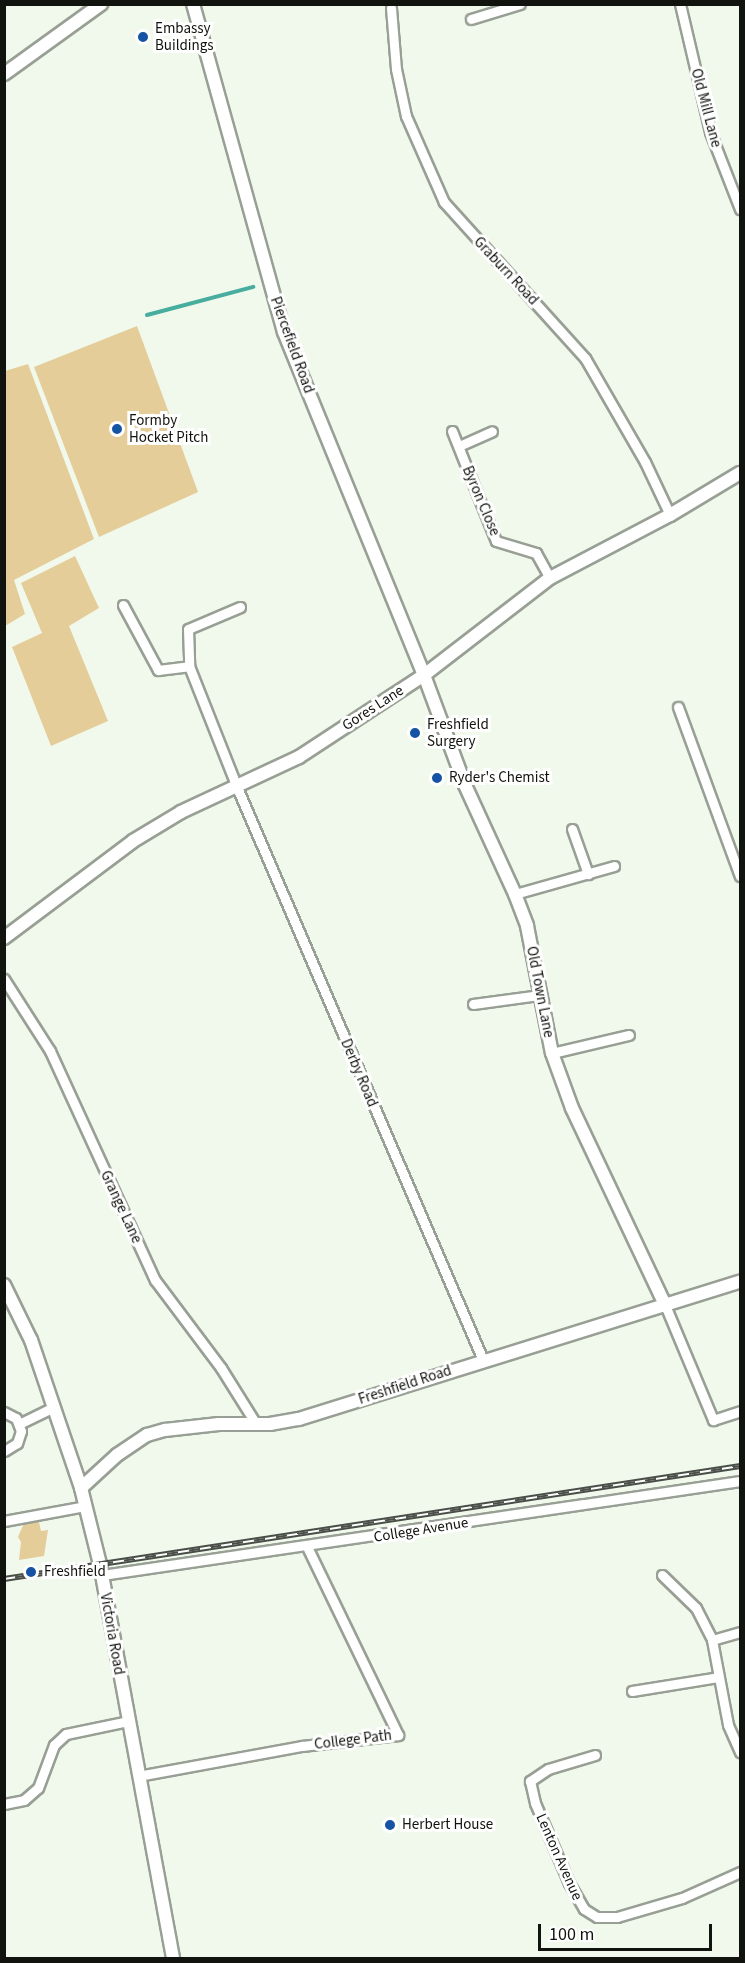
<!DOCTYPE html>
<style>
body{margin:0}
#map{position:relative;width:745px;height:1963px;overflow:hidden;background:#f1f9ed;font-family:"Source Sans 3",sans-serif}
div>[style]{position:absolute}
.green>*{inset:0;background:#e5cd9a}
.stream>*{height:4px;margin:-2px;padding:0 2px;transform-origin:2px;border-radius:2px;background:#46ad9f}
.roads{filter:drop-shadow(2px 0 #989f94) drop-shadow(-2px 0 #989f94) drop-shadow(0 2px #989f94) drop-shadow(0 -2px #989f94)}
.minor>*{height:9px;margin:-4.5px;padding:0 4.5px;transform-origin:4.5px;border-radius:4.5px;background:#fff}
.tertiary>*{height:12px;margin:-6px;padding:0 6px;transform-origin:6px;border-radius:6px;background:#fff}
.rail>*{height:6px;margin-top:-3px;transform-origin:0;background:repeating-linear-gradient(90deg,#fff 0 11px,#4a4e48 0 22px);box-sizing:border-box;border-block:2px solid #4a4e48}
.dots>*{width:16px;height:16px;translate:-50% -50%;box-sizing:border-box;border:3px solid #fff;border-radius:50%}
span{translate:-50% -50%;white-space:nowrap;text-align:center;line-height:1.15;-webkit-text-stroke:6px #fff;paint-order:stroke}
.poi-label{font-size:15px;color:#11130f}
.left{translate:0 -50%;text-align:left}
.street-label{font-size:15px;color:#11130f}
.frame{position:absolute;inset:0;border:6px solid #11130f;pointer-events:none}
.scale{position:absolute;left:538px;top:1924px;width:174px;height:27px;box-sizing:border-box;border:3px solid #11130f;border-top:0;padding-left:8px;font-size:18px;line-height:21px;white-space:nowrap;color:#11130f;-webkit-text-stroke:4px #fff;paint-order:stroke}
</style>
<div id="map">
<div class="green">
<div style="clip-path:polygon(137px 326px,198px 492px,99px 537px,34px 367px)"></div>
<div style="clip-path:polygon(28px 364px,94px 539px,14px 580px,25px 614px,5px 626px,5px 371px)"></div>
<div style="clip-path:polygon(75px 556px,99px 608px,69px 626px,108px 721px,51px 746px,12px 647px,42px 633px,21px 583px)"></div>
<div style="clip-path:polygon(39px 1522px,41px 1531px,48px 1530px,44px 1556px,19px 1560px,21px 1542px,18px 1537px,24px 1523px)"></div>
</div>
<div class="stream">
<div style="left:147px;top:315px;width:110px;rotate:-14.8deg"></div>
</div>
<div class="roads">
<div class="minor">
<div style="left:680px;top:4px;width:131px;rotate:76.8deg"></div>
<div style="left:710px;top:132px;width:83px;rotate:68.7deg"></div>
<div style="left:391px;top:8px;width:61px;rotate:85.3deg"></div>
<div style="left:396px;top:69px;width:48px;rotate:78deg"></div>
<div style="left:406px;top:116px;width:94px;rotate:66.2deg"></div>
<div style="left:444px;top:202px;width:210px;rotate:47.9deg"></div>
<div style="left:585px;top:358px;width:120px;rotate:60deg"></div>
<div style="left:645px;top:462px;width:59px;rotate:64.7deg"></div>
<div style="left:471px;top:19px;width:51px;rotate:-17deg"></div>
<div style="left:452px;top:431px;width:118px;rotate:68.2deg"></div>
<div style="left:496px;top:541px;width:42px;rotate:16.7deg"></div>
<div style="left:536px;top:553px;width:29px;rotate:61deg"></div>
<div style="left:459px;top:446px;width:36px;rotate:-24deg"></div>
<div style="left:123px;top:605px;width:74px;rotate:61.7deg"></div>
<div style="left:158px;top:670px;width:31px;rotate:-7deg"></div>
<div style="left:240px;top:607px;width:56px;rotate:157.1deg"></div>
<div style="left:188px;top:629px;width:37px;rotate:88deg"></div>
<div style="left:189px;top:666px;width:128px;rotate:68.4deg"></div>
<div style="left:236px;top:785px;width:626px;rotate:66.75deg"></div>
<div style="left:678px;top:707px;width:180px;rotate:69.9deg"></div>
<div style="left:572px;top:829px;width:48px;rotate:70.4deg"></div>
<div style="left:515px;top:894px;width:103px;rotate:-15.8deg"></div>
<div style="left:4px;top:979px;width:85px;rotate:57.4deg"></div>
<div style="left:50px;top:1051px;width:252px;rotate:65.4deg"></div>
<div style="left:155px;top:1280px;width:110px;rotate:53.1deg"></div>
<div style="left:221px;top:1368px;width:66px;rotate:58deg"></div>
<div style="left:473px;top:1004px;width:68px;rotate:-7.7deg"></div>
<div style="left:552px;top:1053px;width:79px;rotate:-13.2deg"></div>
<div style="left:665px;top:1305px;width:125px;rotate:67.3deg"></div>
<div style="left:713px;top:1420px;width:28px;rotate:-18deg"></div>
<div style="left:4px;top:1412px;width:13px;rotate:27deg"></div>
<div style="left:16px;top:1418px;width:14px;rotate:69deg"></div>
<div style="left:21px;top:1431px;width:13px;rotate:108deg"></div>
<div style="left:17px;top:1443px;width:15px;rotate:148deg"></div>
<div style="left:19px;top:1424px;width:39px;rotate:-26deg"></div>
<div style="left:4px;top:1521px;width:82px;rotate:-10.5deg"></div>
<div style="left:102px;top:1575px;width:645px;rotate:-8.38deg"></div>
<div style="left:662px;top:1575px;width:47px;rotate:44.1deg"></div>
<div style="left:696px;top:1608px;width:36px;rotate:63deg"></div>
<div style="left:740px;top:1632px;width:29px;rotate:164deg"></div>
<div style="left:712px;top:1640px;width:86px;rotate:79.3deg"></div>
<div style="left:728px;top:1725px;width:30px;rotate:66deg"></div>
<div style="left:632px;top:1691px;width:87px;rotate:-9.2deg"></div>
<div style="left:595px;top:1755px;width:49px;rotate:163.4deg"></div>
<div style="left:548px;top:1769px;width:22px;rotate:146deg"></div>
<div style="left:530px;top:1781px;width:23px;rotate:77deg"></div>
<div style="left:535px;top:1803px;width:87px;rotate:67deg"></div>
<div style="left:569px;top:1883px;width:30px;rotate:60deg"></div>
<div style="left:584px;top:1909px;width:15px;rotate:32deg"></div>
<div style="left:597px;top:1917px;width:20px"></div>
<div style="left:617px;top:1917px;width:68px;rotate:-16.3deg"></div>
<div style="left:682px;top:1898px;width:64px;rotate:-24.1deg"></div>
<div style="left:138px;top:1776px;width:167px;rotate:-10.4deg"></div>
<div style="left:302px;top:1746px;width:97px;rotate:-6.5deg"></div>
<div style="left:398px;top:1735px;width:209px;rotate:-115.8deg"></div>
<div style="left:4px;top:1804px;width:20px;rotate:-11deg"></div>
<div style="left:24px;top:1800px;width:18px;rotate:-41deg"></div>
<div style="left:38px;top:1788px;width:46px;rotate:-69.6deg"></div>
<div style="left:54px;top:1745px;width:16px;rotate:-43deg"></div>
<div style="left:66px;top:1734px;width:63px;rotate:-11.8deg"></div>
</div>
<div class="tertiary">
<div style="left:193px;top:4px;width:340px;rotate:74.5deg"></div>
<div style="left:284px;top:332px;width:370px;rotate:67.8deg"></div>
<div style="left:424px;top:675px;width:117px;rotate:69.6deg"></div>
<div style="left:465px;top:785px;width:120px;rotate:65.4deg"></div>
<div style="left:515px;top:894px;width:34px;rotate:69deg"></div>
<div style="left:527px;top:926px;width:129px;rotate:78.9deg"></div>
<div style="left:552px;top:1053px;width:59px;rotate:70deg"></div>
<div style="left:572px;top:1108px;width:218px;rotate:64.7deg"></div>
<div style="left:4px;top:74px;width:120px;rotate:-35.8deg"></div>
<div style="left:4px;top:938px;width:161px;rotate:-36.9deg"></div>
<div style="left:133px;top:841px;width:56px;rotate:-31.1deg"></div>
<div style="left:181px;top:812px;width:130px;rotate:-25deg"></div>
<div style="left:299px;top:757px;width:149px;rotate:-33.3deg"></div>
<div style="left:424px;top:675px;width:159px;rotate:-37.6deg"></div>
<div style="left:550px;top:578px;width:136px;rotate:-27.7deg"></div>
<div style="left:670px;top:515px;width:82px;rotate:-31deg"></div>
<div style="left:4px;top:1285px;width:61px;rotate:63.9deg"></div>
<div style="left:31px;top:1340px;width:156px;rotate:71.3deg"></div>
<div style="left:81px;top:1488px;width:78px;rotate:76deg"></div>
<div style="left:100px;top:1564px;width:401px;rotate:79.5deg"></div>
<div style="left:81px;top:1488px;width:49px;rotate:-42.5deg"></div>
<div style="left:117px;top:1455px;width:36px;rotate:-34deg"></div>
<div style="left:147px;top:1435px;width:19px;rotate:-16deg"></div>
<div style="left:165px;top:1430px;width:54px;rotate:-6.3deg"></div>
<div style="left:219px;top:1424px;width:51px"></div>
<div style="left:270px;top:1424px;width:29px;rotate:-10deg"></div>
<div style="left:299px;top:1419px;width:462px;rotate:-17.3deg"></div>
</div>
</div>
<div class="rail">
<div style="left:4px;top:1579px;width:745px;rotate:-8.73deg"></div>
</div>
<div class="dots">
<div style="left:143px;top:37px;background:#1553a4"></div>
<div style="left:117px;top:429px;background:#1553a4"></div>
<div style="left:415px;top:733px;background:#1553a4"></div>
<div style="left:437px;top:778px;background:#1553a4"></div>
<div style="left:31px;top:1572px;background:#1553a4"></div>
<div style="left:390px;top:1825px;background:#1553a4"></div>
</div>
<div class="poi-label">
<span class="left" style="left:155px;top:37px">Embassy<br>Buildings</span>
<span class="left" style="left:129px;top:429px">Formby<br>Hocket Pitch</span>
<span class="left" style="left:427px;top:733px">Freshfield<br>Surgery</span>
<span class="left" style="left:449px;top:778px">Ryder's Chemist</span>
<span class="left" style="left:44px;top:1572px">Freshfield</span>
<span class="left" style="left:402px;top:1825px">Herbert House</span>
</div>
<div class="street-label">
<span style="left:706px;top:108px;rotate:75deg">Old Mill Lane</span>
<span style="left:506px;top:271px;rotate:47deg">Graburn Road</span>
<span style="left:292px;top:345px;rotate:70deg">Piercefield Road</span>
<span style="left:481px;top:501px;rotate:67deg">Byron Close</span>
<span style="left:373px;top:708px;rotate:-33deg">Gores Lane</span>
<span style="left:540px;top:992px;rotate:79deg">Old Town Lane</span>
<span style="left:359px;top:1073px;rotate:67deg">Derby Road</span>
<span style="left:121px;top:1207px;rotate:65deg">Grange Lane</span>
<span style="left:405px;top:1385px;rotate:-18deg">Freshfield Road</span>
<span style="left:421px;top:1530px;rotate:-9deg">College Avenue</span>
<span style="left:112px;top:1634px;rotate:80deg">Victoria Road</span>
<span style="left:353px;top:1740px;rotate:-7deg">College Path</span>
<span style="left:559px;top:1857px;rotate:66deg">Lenton Avenue</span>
</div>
<div class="frame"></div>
<div class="scale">100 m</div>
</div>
